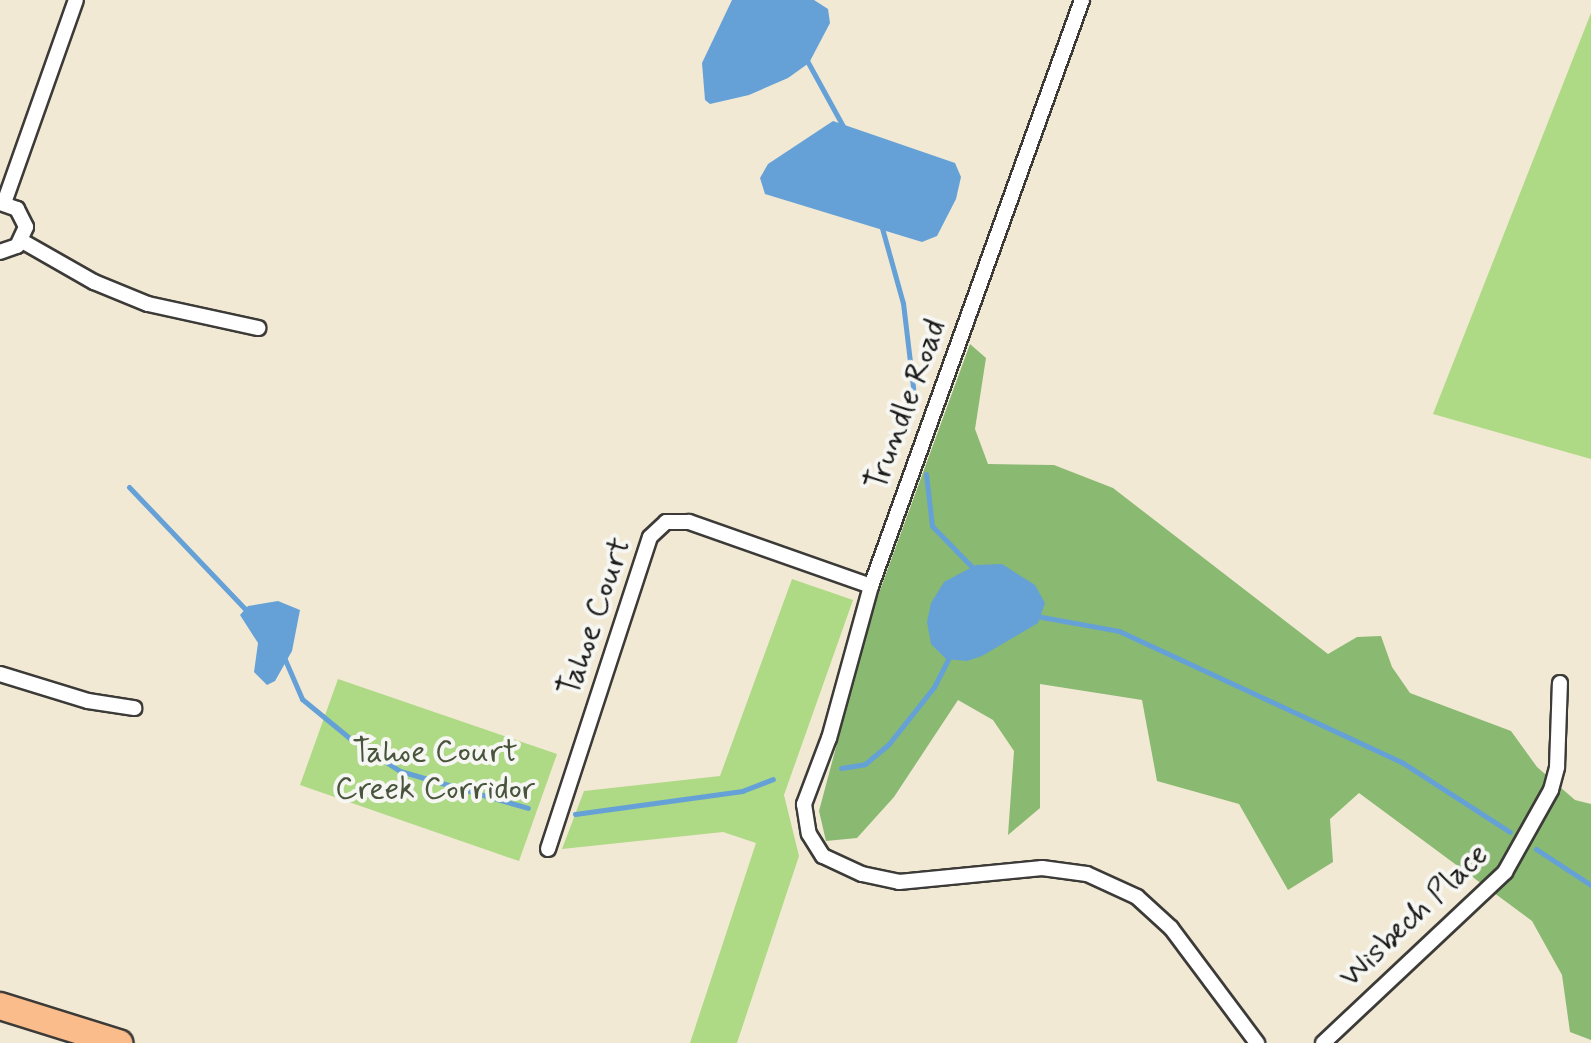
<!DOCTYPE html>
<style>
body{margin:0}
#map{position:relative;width:1591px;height:1043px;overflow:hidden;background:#f2e9d5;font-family:Mynerve,sans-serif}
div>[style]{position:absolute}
.green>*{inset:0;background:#aed985}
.forest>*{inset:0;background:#8ab972}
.water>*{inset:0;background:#65a1d6}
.stream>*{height:5px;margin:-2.5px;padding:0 2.5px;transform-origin:2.5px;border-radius:2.5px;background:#65a1d6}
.roads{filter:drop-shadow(2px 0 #3c3b38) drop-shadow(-2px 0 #3c3b38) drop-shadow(0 2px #3c3b38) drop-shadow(0 -2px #3c3b38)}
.street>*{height:14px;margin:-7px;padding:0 7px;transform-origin:7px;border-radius:7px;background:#fff}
.highway>*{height:26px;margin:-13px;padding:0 13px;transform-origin:13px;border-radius:13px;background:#f9bc8a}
span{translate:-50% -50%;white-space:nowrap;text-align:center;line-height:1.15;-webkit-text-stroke:8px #f6f6f2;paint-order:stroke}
.street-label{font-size:32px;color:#1c1c1c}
.park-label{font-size:32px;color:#48553c}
</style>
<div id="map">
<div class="green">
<div style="clip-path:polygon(1591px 13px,1591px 459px,1433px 414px)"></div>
<div style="clip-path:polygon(792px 579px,853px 600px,784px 795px,799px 856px,737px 1043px,690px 1043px,756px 843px,723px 832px,562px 849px,584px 791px,720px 776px)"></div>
<div style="clip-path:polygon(338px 679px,557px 754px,519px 861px,300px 785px)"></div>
</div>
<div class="forest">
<div style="clip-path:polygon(970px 344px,986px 358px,975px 429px,988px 464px,1054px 465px,1113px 488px,1328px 654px,1357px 637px,1381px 636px,1392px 667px,1410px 693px,1511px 731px,1537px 767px,1575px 800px,1591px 804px,1591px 1040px,1570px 1032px,1562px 975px,1532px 921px,1359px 793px,1330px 819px,1333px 862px,1288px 890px,1239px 804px,1157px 781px,1142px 700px,1040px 684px,1040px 808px,1008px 835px,1014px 751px,993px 720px,958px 700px,894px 797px,857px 838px,826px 841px,819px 811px,872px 612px)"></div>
</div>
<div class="water">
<div style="clip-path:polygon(732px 0,814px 0,828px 9px,830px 23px,809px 63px,788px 78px,749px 95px,710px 104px,705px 100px,702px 63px)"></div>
<div style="clip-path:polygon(833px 121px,955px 163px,961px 177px,956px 199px,937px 236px,922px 242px,765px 194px,760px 178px,768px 164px)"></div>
<div style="clip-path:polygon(1002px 564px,1035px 585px,1045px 603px,1038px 623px,982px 656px,967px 661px,946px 659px,931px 644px,927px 622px,931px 603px,944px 582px,976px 565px)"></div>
<div style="clip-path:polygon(278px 601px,300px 610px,292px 651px,275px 681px,267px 685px,254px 672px,258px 643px,240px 615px,248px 606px)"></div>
</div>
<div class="stream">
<div style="left:805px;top:57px;width:79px;rotate:61.2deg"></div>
<div style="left:882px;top:228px;width:78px;rotate:74.4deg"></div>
<div style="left:903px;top:303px;width:101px;rotate:83.2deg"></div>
<div style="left:926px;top:474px;width:52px;rotate:83.4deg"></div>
<div style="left:932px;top:526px;width:63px;rotate:45.6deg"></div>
<div style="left:129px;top:487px;width:175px;rotate:46.4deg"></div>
<div style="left:1036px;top:616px;width:84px;rotate:10.2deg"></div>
<div style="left:1119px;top:631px;width:313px;rotate:24.9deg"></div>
<div style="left:1403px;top:763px;width:127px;rotate:32.8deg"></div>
<div style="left:283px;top:655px;width:48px;rotate:66.6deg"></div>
<div style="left:302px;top:699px;width:65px;rotate:39.4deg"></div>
<div style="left:352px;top:740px;width:57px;rotate:32.9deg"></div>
<div style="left:400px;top:771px;width:133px;rotate:16.1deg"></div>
<div style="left:841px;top:768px;width:24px;rotate:-9deg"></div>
<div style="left:865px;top:764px;width:30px;rotate:-40deg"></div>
<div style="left:888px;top:745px;width:74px;rotate:-51.6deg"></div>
<div style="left:934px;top:687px;width:35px;rotate:-63deg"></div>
<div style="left:575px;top:814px;width:169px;rotate:-7.8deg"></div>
<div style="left:742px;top:791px;width:33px;rotate:-21deg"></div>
<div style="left:1536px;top:849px;width:66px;rotate:33.2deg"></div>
</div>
<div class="roads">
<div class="street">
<div style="left:1082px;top:0;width:623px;rotate:109.8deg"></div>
<div style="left:871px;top:586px;width:158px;rotate:105.4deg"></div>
<div style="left:829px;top:738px;width:71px;rotate:110.7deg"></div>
<div style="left:804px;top:804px;width:30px;rotate:81deg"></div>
<div style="left:809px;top:834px;width:26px;rotate:58deg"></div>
<div style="left:823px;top:856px;width:43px;rotate:24.8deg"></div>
<div style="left:862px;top:874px;width:38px;rotate:12deg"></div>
<div style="left:899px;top:882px;width:144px;rotate:-5.6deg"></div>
<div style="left:1042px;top:868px;width:45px;rotate:7.6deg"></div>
<div style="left:1087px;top:874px;width:55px;rotate:24.7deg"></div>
<div style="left:1137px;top:897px;width:46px;rotate:42.4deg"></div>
<div style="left:1171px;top:928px;width:144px;rotate:53.2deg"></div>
<div style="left:0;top:203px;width:18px;rotate:19deg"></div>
<div style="left:17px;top:209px;width:20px;rotate:63deg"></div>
<div style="left:26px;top:227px;width:21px;rotate:115deg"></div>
<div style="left:17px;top:246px;width:18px;rotate:161deg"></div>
<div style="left:4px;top:203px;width:215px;rotate:-70.5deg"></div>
<div style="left:22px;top:241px;width:83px;rotate:29.7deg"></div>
<div style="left:94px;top:282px;width:58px;rotate:22.2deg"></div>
<div style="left:148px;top:304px;width:113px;rotate:12.3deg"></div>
<div style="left:0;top:674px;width:92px;rotate:17.1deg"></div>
<div style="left:88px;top:701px;width:47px;rotate:8.7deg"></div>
<div style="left:548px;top:849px;width:328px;rotate:-71.9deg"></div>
<div style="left:650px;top:537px;width:22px;rotate:-43deg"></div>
<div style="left:666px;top:522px;width:23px"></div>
<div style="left:689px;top:522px;width:193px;rotate:19.4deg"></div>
<div style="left:1323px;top:1043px;width:250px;rotate:-43.2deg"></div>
<div style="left:1505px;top:872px;width:94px;rotate:-60.7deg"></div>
<div style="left:1551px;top:790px;width:24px;rotate:-75deg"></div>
<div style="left:1557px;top:767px;width:84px;rotate:-88deg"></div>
</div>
<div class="highway">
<div style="left:0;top:1006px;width:125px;rotate:17.3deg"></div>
</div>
</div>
<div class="street-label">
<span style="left:906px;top:405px;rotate:-70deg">Trundle Road</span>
<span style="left:595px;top:617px;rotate:-71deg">Tahoe Court</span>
<span style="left:1414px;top:916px;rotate:-44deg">Wisbech Place</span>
</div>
<div class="park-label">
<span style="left:435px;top:771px">Tahoe Court<br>Creek Corridor</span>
</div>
</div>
